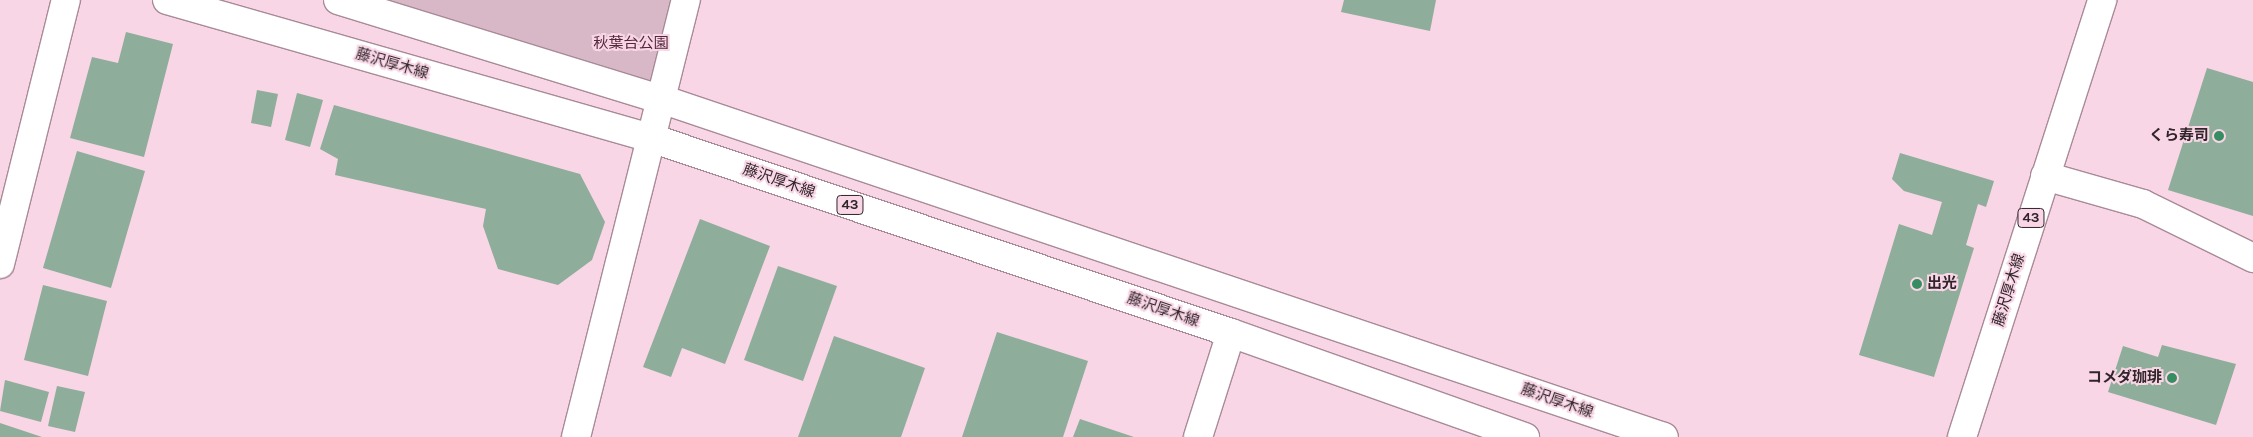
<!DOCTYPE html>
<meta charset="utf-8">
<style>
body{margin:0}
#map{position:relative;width:2253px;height:437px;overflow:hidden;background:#f8d6e5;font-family:Karla,"Noto Sans JP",sans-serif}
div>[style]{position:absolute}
.green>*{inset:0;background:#d8b8c6}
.building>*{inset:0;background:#8ead9a}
.roads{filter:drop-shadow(1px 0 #a98a97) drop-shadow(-1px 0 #a98a97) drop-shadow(0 1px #a98a97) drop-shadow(0 -1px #a98a97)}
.minor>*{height:28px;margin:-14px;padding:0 14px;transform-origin:14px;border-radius:14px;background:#fff}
.tertiary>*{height:28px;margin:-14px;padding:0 14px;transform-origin:14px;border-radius:14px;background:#fff}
.primary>*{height:28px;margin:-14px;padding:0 14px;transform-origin:14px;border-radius:14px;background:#fff}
.dots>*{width:14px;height:14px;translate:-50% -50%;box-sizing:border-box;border:2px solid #f8d6e5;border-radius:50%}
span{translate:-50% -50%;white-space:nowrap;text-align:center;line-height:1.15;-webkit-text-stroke:4px #f8d6e5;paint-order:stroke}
.shield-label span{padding:1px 4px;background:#f8d6e5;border:1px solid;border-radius:4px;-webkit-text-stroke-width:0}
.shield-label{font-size:14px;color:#31242a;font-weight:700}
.park-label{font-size:15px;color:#54273d}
.street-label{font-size:15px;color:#31242a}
.poi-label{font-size:15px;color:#31242a;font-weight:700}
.right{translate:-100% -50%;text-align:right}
.left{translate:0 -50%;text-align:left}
</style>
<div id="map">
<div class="green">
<div style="clip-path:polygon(338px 0,686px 0,664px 100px)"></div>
</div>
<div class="building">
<div style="clip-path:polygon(1344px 0,1436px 0,1430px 31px,1341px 12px)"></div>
<div style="clip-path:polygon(126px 32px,173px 44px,144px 157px,70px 138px,92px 57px,118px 63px)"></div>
<div style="clip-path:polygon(2207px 68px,2253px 82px,2253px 216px,2168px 190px)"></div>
<div style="clip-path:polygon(257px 90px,278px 94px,271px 127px,251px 123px)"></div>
<div style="clip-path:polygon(297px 93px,323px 100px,310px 147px,285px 140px)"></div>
<div style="clip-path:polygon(334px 105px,580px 174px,605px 222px,592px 260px,558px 285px,498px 269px,483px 226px,486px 209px,335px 175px,338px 159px,320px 149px)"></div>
<div style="clip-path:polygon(77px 151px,145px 171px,111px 288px,43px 268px)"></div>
<div style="clip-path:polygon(1900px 153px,1994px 181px,1986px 207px,1978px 204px,1966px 245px,1974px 248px,1934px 377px,1859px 355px,1899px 224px,1932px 235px,1942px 202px,1904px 191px,1892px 179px)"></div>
<div style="clip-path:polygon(700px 219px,770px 246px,725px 364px,682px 348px,671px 377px,643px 367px)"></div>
<div style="clip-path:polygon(778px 266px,837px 286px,803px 381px,744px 360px)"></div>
<div style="clip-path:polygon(43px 285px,107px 301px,88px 376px,24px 360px)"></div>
<div style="clip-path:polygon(997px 332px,1088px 361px,1063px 437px,962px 437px)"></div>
<div style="clip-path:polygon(834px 336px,925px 368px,901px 437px,798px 437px)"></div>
<div style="clip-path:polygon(2162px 345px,2236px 364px,2216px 425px,2108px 392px,2123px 346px,2158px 357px)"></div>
<div style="clip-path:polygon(5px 380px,49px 392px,41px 422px,0 411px)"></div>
<div style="clip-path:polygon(57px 386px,85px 392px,75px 432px,48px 426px)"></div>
<div style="clip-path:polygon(1080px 419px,1134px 437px,1073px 437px)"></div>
<div style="clip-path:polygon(0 423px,42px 437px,0 437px)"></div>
</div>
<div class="roads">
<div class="minor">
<div style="left:2045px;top:176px;width:102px;rotate:15.9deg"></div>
<div style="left:2143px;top:204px;width:123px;rotate:26.1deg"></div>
<div style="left:0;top:264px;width:272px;rotate:-76deg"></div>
<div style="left:1198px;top:437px;width:109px;rotate:-72.4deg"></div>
</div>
<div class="tertiary">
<div style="left:576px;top:437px;width:451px;rotate:-75.9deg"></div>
</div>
<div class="primary">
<div style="left:167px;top:0;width:506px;rotate:15.93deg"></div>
<div style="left:654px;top:139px;width:609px;rotate:18.58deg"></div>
<div style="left:1231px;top:333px;width:312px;rotate:19.5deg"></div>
<div style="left:338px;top:0;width:341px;rotate:17.1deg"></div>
<div style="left:664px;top:100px;width:1055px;rotate:18.62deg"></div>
<div style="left:1962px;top:437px;width:459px;rotate:-72.2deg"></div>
</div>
</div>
<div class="dots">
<div style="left:2219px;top:136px;background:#368d61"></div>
<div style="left:1917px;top:284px;background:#368d61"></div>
<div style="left:2172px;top:378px;background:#368d61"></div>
</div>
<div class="shield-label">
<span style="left:850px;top:205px">43</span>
<span style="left:2031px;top:218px">43</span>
</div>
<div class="park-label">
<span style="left:631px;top:44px">秋葉台公園</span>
</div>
<div class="street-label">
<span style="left:392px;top:64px;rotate:16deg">藤沢厚木線</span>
<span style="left:779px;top:181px;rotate:19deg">藤沢厚木線</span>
<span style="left:2009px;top:290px;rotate:-73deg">藤沢厚木線</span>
<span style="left:1163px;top:310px;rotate:19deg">藤沢厚木線</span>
<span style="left:1557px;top:401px;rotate:19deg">藤沢厚木線</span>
</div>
<div class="poi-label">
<span class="right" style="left:2209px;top:136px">くら寿司</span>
<span class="left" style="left:1927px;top:284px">出光</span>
<span class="right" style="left:2162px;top:378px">コメダ珈琲</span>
</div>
</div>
